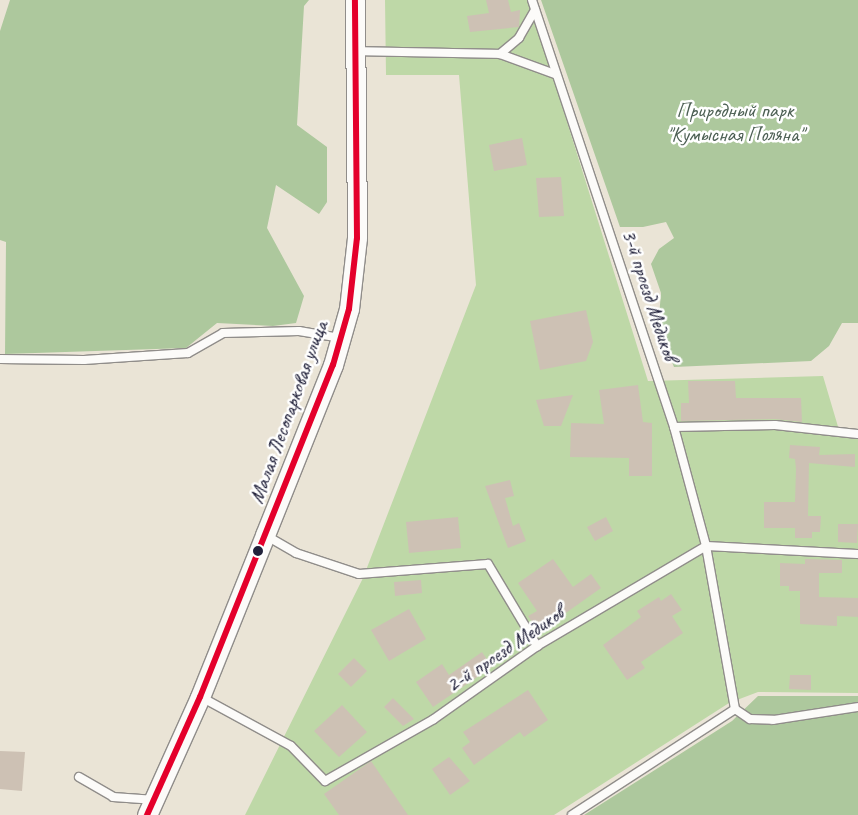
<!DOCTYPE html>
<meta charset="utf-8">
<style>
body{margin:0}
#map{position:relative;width:858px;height:815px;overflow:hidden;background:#eae4d6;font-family:Caveat,sans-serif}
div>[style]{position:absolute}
.green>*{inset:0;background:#bed8a7}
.forest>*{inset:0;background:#adc89d}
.building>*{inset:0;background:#cdc1b4}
.roads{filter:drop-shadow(1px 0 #908d8a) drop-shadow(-1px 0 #908d8a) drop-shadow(0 1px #908d8a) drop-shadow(0 -1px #908d8a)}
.service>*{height:8px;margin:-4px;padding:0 4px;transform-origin:4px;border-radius:4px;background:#fcfbf9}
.tertiary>*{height:19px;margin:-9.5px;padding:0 9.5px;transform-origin:9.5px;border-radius:9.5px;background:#fcfbf9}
.bus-1>*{height:6px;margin:-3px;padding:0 3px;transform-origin:3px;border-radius:3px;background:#e4002b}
.dots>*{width:14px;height:14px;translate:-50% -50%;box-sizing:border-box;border:2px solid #fff;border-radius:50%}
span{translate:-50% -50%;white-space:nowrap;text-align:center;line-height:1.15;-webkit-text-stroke:5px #fff;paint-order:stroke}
.park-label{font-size:21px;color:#4c5f53}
.street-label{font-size:21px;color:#22223b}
</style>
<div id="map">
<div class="green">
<div style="clip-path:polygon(385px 0,529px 0,648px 381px,823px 376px,839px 430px,858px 437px,858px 693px,758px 692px,729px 703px,554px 815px,245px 815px,363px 578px,476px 285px,459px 75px,386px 75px)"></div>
</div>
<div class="forest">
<div style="clip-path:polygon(10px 0,309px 0,304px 6px,297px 125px,327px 147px,327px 202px,319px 214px,276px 185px,267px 228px,304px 296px,296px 323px,273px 326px,217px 323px,186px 348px,5px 354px,6px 242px,0 240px,0 31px)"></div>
<div style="clip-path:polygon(541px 0,858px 0,858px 323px,842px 323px,829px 346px,811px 361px,674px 367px,658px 328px,661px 293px,651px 264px,659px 249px,674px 238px,666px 222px,643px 227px,620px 227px)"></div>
<div style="clip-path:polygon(758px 696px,858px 696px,858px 815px,584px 815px,732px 721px)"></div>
</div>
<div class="building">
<div style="clip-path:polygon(486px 0,508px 0,511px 12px,520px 10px,519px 27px,470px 32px,467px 16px,489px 13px)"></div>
<div style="clip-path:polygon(522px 138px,527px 165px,494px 171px,489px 145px)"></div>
<div style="clip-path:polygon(561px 177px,564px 216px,539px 217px,536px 178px)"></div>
<div style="clip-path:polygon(586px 310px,593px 342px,586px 361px,540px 370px,530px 321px)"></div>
<div style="clip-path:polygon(688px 381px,735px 381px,736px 398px,801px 398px,802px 422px,775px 419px,681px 421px,681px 403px,689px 403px)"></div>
<div style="clip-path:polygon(638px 385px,643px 422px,652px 423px,652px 476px,629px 476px,629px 458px,570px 457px,571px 423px,604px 424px,599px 390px)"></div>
<div style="clip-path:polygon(573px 395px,561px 426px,544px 426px,536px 400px)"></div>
<div style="clip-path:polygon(790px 445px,820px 447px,819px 455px,855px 454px,855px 467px,809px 463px,808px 516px,821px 516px,820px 532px,812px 532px,812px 538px,795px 538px,795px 528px,764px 528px,764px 502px,795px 502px,796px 469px,795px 459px,789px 458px)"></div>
<div style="clip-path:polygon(510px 480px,514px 496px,505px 498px,513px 526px,519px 523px,526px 541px,508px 548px,485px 486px)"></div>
<div style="clip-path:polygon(458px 517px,461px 548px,409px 553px,406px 522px)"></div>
<div style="clip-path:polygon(606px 517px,613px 531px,595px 541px,587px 527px)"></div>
<div style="clip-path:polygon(838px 524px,858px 524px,857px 543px,838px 542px)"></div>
<div style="clip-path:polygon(553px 559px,573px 587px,591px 574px,601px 588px,539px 632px,528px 616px,537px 611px,518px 583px)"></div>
<div style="clip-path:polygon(805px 559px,842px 560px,842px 573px,819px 573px,819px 597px,858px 598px,858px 617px,837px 616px,837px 626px,800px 624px,800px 591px,789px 591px,789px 586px,780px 586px,780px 563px,805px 564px)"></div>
<div style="clip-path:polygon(421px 580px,422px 593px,395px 596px,394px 582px)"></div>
<div style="clip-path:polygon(671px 594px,682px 610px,672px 616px,683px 633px,641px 662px,645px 668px,627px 680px,603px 645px,641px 617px,637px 611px,659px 597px,661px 601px)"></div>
<div style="clip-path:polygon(409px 609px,426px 639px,389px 661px,371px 630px)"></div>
<div style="clip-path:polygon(482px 652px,492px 667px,433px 707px,416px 682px,442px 664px,449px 675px)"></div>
<div style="clip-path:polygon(354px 658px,367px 671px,351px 687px,338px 674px)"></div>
<div style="clip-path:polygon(790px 675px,811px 675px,811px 690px,789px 689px)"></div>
<div style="clip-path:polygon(528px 690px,548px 720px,524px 737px,520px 732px,474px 765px,462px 748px,470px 742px,463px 732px)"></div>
<div style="clip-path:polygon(393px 698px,414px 719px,403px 726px,384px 707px)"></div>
<div style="clip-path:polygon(342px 705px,367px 732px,339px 757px,314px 731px)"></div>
<div style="clip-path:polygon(0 751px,25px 752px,22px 791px,0 789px)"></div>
<div style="clip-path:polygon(449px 757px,470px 781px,450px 795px,432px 769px)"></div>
<div style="clip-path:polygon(371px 761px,408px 815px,339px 815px,324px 794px)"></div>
</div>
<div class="roads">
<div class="service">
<div style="left:532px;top:0;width:450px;rotate:71.6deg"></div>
<div style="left:674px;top:427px;width:123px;rotate:74.9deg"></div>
<div style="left:706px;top:546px;width:166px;rotate:79.9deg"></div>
<div style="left:535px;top:10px;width:32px;rotate:120deg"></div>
<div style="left:519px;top:38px;width:25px;rotate:140deg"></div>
<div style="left:500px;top:54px;width:59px;rotate:20deg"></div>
<div style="left:355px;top:51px;width:145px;rotate:1.2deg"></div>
<div style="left:0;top:359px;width:84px;rotate:0.7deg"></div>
<div style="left:84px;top:360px;width:104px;rotate:-3.9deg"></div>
<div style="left:188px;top:353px;width:40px;rotate:-29.7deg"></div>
<div style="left:223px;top:333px;width:76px;rotate:-1.5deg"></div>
<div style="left:299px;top:331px;width:43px;rotate:9.5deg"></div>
<div style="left:674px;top:427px;width:101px;rotate:-1.1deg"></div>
<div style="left:775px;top:425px;width:83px;rotate:6.2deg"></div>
<div style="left:265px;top:535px;width:36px;rotate:30deg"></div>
<div style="left:296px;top:553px;width:66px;rotate:18.4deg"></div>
<div style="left:359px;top:574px;width:129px;rotate:-4.4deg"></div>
<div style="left:488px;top:564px;width:96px;rotate:59.1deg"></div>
<div style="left:201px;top:697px;width:102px;rotate:28.6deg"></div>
<div style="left:291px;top:746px;width:49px;rotate:45.8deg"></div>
<div style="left:325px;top:781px;width:125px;rotate:-29.6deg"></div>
<div style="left:434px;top:719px;width:126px;rotate:-35.3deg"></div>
<div style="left:537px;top:646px;width:196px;rotate:-30.6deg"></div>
<div style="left:706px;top:546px;width:152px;rotate:3deg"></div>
<div style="left:735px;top:709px;width:18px;rotate:34deg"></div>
<div style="left:750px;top:719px;width:23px;rotate:2deg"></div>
<div style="left:773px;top:720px;width:86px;rotate:-8.7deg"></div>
<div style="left:79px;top:777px;width:39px;rotate:30deg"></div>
<div style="left:113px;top:797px;width:39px;rotate:4deg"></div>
<div style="left:572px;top:815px;width:194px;rotate:-33deg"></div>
</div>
<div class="tertiary">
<div style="left:147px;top:815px;width:129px;rotate:-65.8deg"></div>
<div style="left:200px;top:697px;width:175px;rotate:-68.1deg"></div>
<div style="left:265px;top:535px;width:183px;rotate:-68.2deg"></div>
<div style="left:333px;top:365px;width:58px;rotate:-74.1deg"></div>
<div style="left:349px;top:309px;width:71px;rotate:-83.6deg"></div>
<div style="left:357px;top:238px;width:238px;rotate:-90.5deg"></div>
</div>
</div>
<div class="bus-1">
<div style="left:147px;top:815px;width:129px;rotate:-65.8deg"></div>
<div style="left:200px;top:697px;width:358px;rotate:-68.2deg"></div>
<div style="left:333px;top:365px;width:58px;rotate:-74.1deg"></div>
<div style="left:349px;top:309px;width:71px;rotate:-83.6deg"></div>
<div style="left:357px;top:238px;width:238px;rotate:-90.5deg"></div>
</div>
<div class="dots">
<div style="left:258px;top:551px;background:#22223b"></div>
</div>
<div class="park-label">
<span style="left:735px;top:122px">Природный парк<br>"Кумысная Поляна"</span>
</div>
<div class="street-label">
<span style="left:650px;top:295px;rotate:72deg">3-й проезд Медиков</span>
<span style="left:288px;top:412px;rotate:-70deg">Малая Лесопарковая улица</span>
<span style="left:505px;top:649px;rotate:-34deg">2-й проезд Медиков</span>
</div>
</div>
